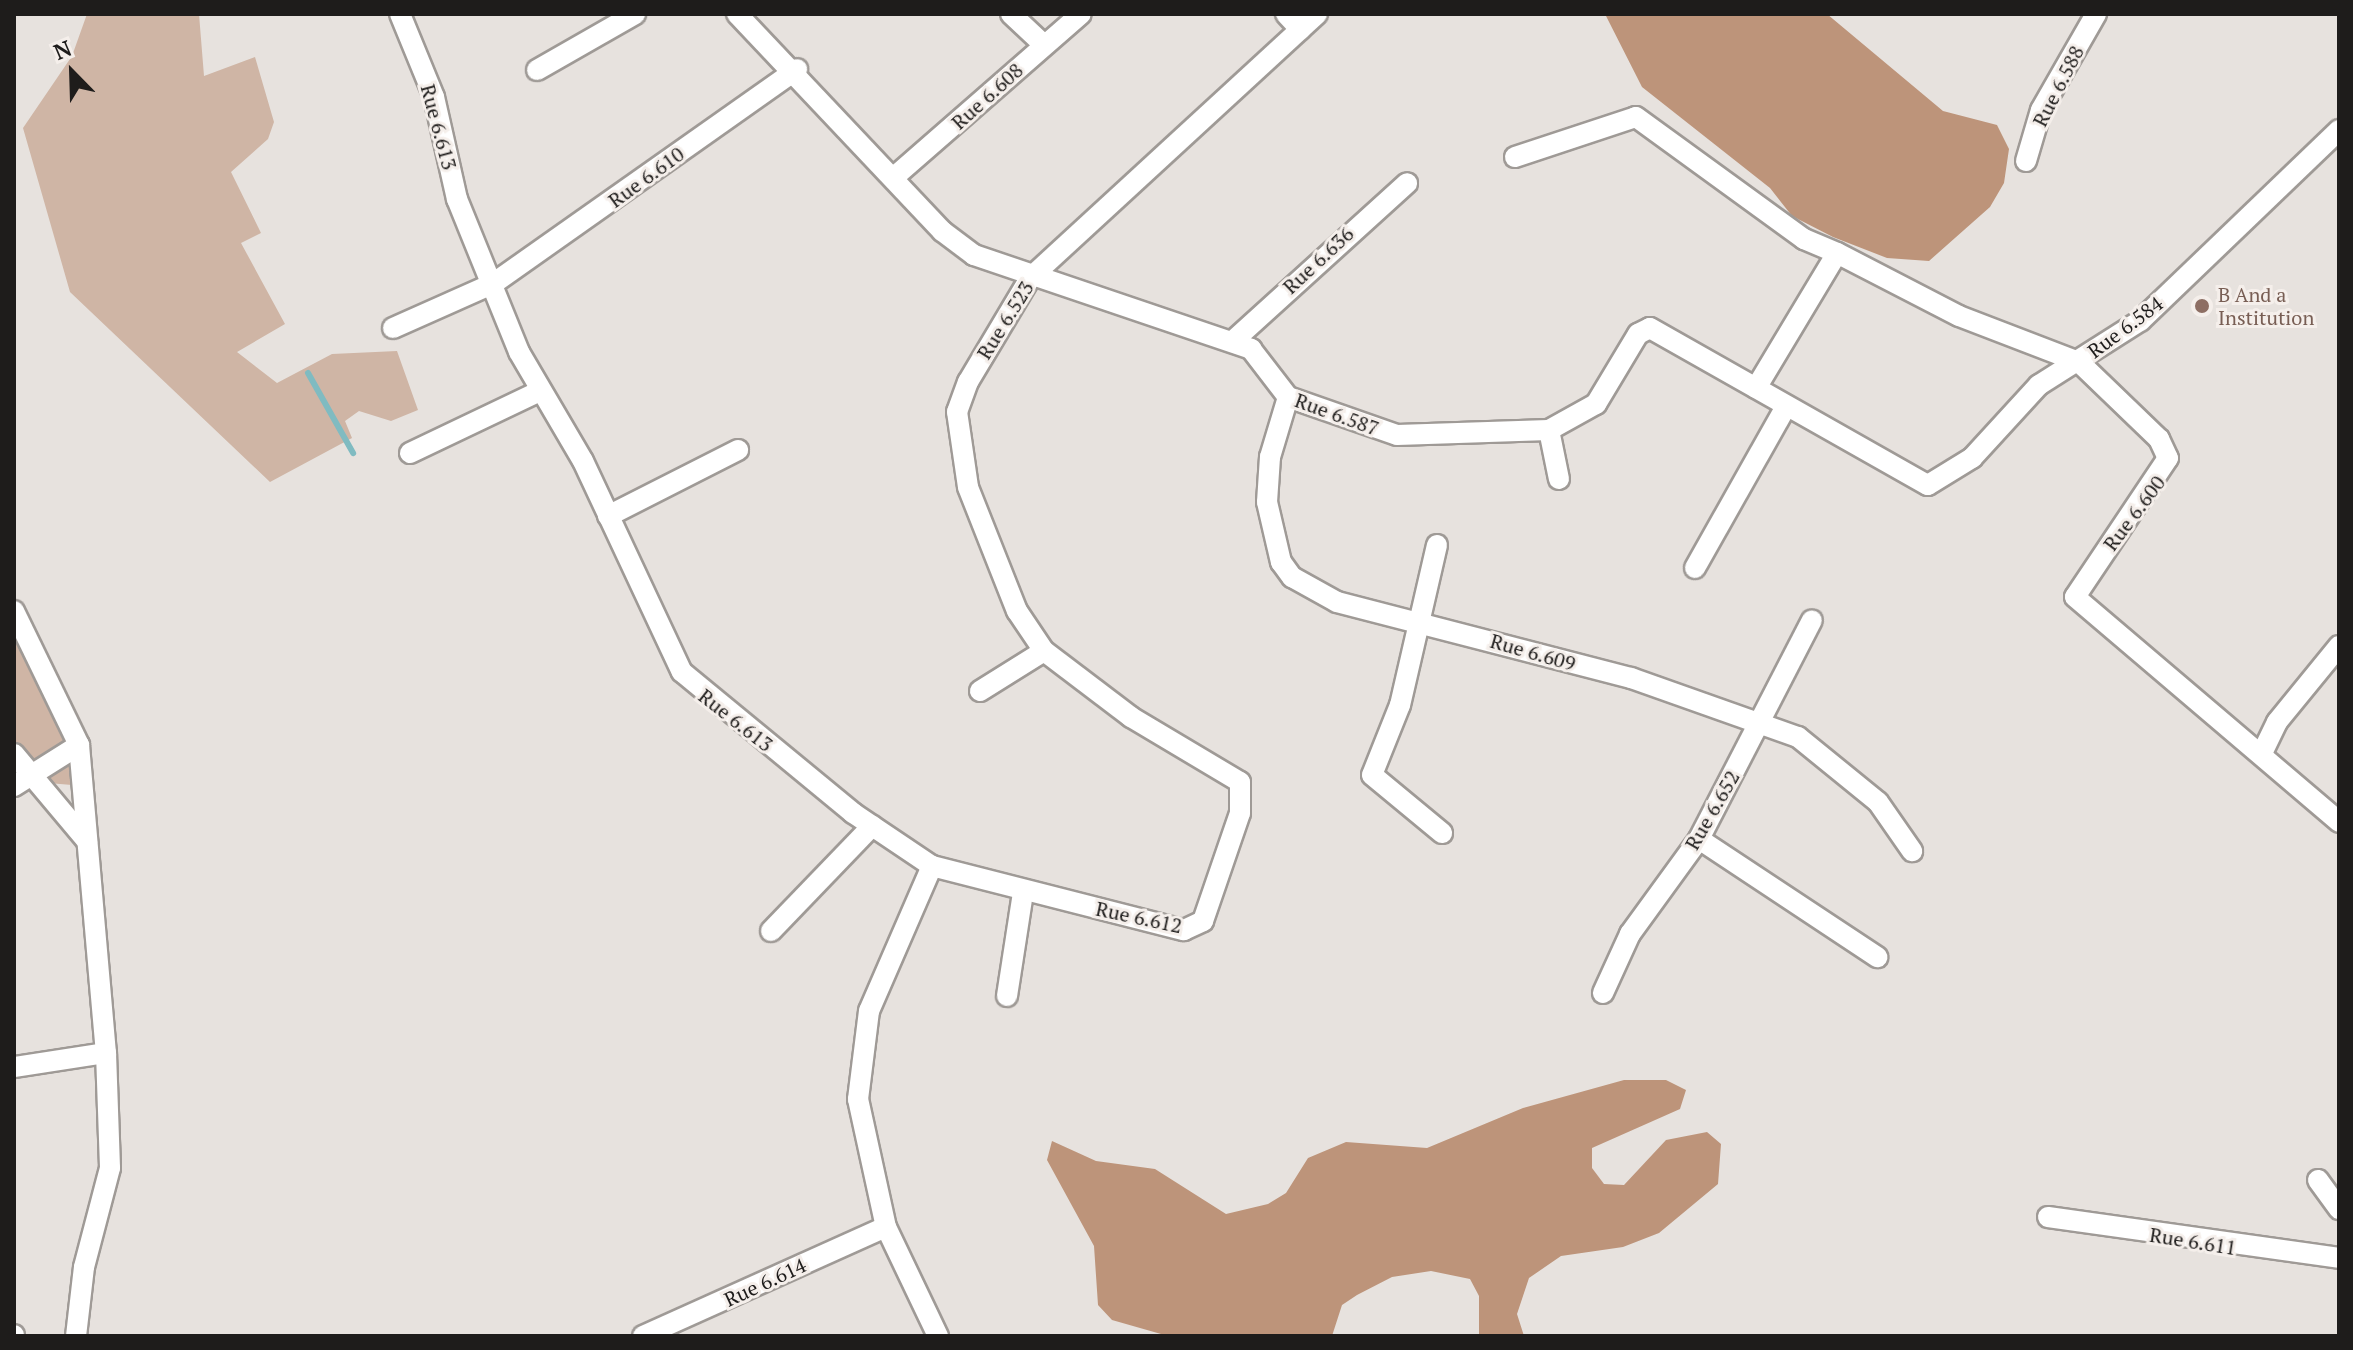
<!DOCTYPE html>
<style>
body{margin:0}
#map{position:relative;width:2353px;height:1350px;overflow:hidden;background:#e7e2de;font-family:"PT Serif",serif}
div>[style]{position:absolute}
.green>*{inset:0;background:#cfb5a5}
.forest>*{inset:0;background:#bd947a}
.stream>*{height:6px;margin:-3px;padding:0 3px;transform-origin:3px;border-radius:3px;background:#80bbc1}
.roads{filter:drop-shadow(2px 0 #9f9a96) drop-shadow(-2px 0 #9f9a96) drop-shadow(0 2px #9f9a96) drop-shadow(0 -2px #9f9a96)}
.minor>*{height:20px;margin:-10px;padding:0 10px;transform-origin:10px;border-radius:10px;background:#fff}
.dots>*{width:22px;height:22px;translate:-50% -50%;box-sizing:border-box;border:4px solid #f5efeb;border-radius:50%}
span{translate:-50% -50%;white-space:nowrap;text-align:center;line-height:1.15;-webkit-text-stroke:6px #f5efeb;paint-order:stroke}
.street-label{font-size:20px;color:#1e1c1b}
.education-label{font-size:20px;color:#785e54}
.left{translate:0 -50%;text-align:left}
.frame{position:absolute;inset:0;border:16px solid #1e1c1b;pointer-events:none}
.north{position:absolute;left:32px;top:32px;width:80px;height:80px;-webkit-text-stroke:6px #f5efeb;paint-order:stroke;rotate:337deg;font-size:22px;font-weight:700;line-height:32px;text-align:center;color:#1e1c1b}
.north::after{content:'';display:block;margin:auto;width:28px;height:36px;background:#1e1c1b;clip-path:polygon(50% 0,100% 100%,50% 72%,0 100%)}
</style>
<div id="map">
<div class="green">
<div style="clip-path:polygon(87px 14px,199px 14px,204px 76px,255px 57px,274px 122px,268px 139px,231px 172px,261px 233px,241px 243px,285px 324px,237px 352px,277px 383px,332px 354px,397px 351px,418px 410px,391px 421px,359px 411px,345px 421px,352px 438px,270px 482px,70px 292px,23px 128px,72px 56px)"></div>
<div style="clip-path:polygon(14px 602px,88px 771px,72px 785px,48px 783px,14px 756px)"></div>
</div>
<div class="forest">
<div style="clip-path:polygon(1605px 14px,1827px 14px,1943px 111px,1997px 125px,2009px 149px,2004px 183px,1990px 207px,1929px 261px,1887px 258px,1833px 237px,1792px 216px,1770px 188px,1642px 87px)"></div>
<div style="clip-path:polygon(1624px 1080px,1666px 1080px,1686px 1090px,1680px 1109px,1592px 1148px,1592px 1168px,1604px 1184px,1624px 1185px,1666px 1140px,1707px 1132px,1721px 1144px,1718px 1184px,1659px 1233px,1623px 1247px,1561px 1256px,1529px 1278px,1517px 1314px,1524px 1336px,1479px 1336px,1479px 1296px,1470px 1279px,1431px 1271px,1392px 1277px,1357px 1295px,1342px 1305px,1332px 1336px,1168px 1336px,1112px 1320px,1098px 1305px,1094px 1246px,1047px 1160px,1052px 1141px,1096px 1161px,1155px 1169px,1226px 1214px,1268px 1204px,1286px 1193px,1308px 1158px,1346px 1142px,1427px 1148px,1523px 1108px)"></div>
</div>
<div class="stream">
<div style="left:308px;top:373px;width:92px;rotate:60.6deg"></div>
</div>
<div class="roads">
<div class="minor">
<div style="left:400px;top:14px;width:90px;rotate:67.7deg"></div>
<div style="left:434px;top:97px;width:105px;rotate:77.3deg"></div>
<div style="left:457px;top:199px;width:165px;rotate:67.9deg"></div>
<div style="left:519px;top:352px;width:126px;rotate:59.6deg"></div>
<div style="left:583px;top:461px;width:233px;rotate:64.9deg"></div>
<div style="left:682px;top:672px;width:222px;rotate:39.5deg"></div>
<div style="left:853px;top:813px;width:95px;rotate:33.9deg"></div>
<div style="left:932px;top:866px;width:158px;rotate:113.5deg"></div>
<div style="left:869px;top:1011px;width:89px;rotate:97.1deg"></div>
<div style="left:858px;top:1099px;width:131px;rotate:77.7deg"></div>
<div style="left:886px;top:1227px;width:121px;rotate:64.5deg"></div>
<div style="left:737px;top:14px;width:299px;rotate:46.6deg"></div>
<div style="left:942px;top:231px;width:40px;rotate:37deg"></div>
<div style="left:974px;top:255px;width:293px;rotate:18.7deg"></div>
<div style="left:1251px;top:349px;width:61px;rotate:52.4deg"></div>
<div style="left:1288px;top:397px;width:115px;rotate:19.2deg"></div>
<div style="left:1397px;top:435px;width:152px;rotate:-1.9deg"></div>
<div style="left:1549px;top:430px;width:54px;rotate:-29deg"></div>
<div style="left:1596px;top:404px;width:82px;rotate:-59deg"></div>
<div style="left:1638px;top:334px;width:13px;rotate:-27deg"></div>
<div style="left:1650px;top:328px;width:319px;rotate:29.5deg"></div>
<div style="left:1928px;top:485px;width:52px;rotate:-31.5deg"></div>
<div style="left:1972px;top:458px;width:99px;rotate:-47.5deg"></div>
<div style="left:2039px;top:385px;width:120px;rotate:-32.4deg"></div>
<div style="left:2140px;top:321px;width:276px;rotate:-43.8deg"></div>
<div style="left:1011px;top:14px;width:45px;rotate:43.2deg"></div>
<div style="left:1286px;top:14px;width:21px;rotate:47deg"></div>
<div style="left:537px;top:70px;width:113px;rotate:-29.7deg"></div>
<div style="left:1515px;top:157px;width:127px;rotate:-18.3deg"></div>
<div style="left:1636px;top:117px;width:208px;rotate:36deg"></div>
<div style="left:1804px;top:239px;width:36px;rotate:23deg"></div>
<div style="left:2026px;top:161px;width:53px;rotate:-73.6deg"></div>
<div style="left:2041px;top:110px;width:111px;rotate:-60.2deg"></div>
<div style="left:893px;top:178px;width:249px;rotate:-41.1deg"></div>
<div style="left:393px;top:328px;width:111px;rotate:-24deg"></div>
<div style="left:494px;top:283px;width:371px;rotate:-35.2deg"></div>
<div style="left:1233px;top:341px;width:235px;rotate:-42.2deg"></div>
<div style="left:1756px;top:388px;width:157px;rotate:-59deg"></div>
<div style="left:1837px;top:253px;width:137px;rotate:27.3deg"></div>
<div style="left:1959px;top:316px;width:129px;rotate:21deg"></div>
<div style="left:2079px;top:362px;width:111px;rotate:43.9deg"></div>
<div style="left:2159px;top:439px;width:21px;rotate:65deg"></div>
<div style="left:2168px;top:458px;width:167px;rotate:123.8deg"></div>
<div style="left:2075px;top:597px;width:347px;rotate:40.4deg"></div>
<div style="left:1288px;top:397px;width:63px;rotate:106.7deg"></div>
<div style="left:1270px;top:457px;width:45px;rotate:93.8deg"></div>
<div style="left:1267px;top:502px;width:62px;rotate:76.9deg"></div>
<div style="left:1281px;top:562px;width:19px;rotate:54deg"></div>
<div style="left:1292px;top:577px;width:51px;rotate:29.1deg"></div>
<div style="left:1337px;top:602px;width:304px;rotate:14.5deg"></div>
<div style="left:1631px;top:678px;width:177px;rotate:19.5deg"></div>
<div style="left:1798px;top:737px;width:103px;rotate:39.1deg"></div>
<div style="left:1878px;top:802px;width:60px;rotate:55.2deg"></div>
<div style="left:1549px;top:430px;width:50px;rotate:78.5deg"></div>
<div style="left:410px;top:453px;width:144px;rotate:-25.5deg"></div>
<div style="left:608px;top:516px;width:146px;rotate:-26.9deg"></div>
<div style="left:1437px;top:545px;width:164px;rotate:103deg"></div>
<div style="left:1400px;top:705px;width:75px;rotate:111.8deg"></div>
<div style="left:1372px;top:775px;width:91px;rotate:39.6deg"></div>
<div style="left:1695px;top:568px;width:184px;rotate:-60.6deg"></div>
<div style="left:14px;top:611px;width:149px;rotate:64.1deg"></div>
<div style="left:79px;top:745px;width:309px;rotate:85deg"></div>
<div style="left:106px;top:1053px;width:115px;rotate:88deg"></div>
<div style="left:110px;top:1168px;width:102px;rotate:104.7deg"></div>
<div style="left:84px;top:1267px;width:69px;rotate:96.6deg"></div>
<div style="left:980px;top:691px;width:75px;rotate:-32deg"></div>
<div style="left:1044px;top:651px;width:48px;rotate:-124deg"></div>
<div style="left:1017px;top:611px;width:133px;rotate:-111.6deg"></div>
<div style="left:968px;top:487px;width:76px;rotate:-98.3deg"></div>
<div style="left:957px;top:412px;width:32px;rotate:-70deg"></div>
<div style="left:968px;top:382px;width:121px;rotate:-59.2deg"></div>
<div style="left:1030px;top:278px;width:390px;rotate:-42.6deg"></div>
<div style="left:2263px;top:751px;width:32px;rotate:-64deg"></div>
<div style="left:2277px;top:722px;width:98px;rotate:-50.8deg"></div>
<div style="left:14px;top:754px;width:114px;rotate:50deg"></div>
<div style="left:14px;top:786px;width:77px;rotate:-32.2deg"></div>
<div style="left:1699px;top:839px;width:214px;rotate:33.5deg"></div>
<div style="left:932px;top:866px;width:260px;rotate:14.3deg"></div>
<div style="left:1184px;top:930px;width:21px;rotate:-25deg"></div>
<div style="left:1203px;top:921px;width:114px;rotate:-71.1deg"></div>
<div style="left:1240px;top:813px;width:31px;rotate:-90deg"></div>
<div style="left:1240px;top:782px;width:127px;rotate:-149.2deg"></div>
<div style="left:1131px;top:717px;width:109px;rotate:-142.8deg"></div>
<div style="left:771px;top:931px;width:146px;rotate:-46.1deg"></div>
<div style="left:1603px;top:993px;width:65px;rotate:-65.4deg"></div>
<div style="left:1630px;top:934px;width:117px;rotate:-54deg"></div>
<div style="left:1699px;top:839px;width:246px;rotate:-62.7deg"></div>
<div style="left:1007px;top:996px;width:104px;rotate:-81.2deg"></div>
<div style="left:14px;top:1067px;width:93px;rotate:-8.7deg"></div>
<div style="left:2318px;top:1180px;width:36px;rotate:54deg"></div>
<div style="left:2048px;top:1217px;width:294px;rotate:8deg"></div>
<div style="left:14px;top:1335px;width:1px;rotate:90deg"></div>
<div style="left:643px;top:1336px;width:266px;rotate:-24.2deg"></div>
</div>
</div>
<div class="dots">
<div style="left:2202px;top:306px;background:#8d6e63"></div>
</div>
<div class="street-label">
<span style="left:2058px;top:86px;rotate:-63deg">Rue 6.588</span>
<span style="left:987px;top:96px;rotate:-42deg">Rue 6.608</span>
<span style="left:439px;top:127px;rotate:75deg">Rue 6.613</span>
<span style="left:646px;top:177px;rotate:-36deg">Rue 6.610</span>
<span style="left:1318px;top:260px;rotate:-43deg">Rue 6.636</span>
<span style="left:1005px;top:320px;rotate:-58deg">Rue 6.523</span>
<span style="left:2125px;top:327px;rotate:-37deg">Rue 6.584</span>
<span style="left:1337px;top:414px;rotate:20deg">Rue 6.587</span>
<span style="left:2134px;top:513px;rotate:-53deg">Rue 6.600</span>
<span style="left:1533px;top:652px;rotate:16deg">Rue 6.609</span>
<span style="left:736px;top:720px;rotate:38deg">Rue 6.613</span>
<span style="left:1712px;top:810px;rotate:-60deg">Rue 6.652</span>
<span style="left:1139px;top:917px;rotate:12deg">Rue 6.612</span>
<span style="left:2193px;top:1241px;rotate:9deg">Rue 6.611</span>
<span style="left:765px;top:1282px;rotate:-25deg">Rue 6.614</span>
</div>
<div class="education-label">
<span class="left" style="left:2218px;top:306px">B And a<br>Institution</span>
</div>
<div class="frame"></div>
<div class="north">N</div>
</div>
